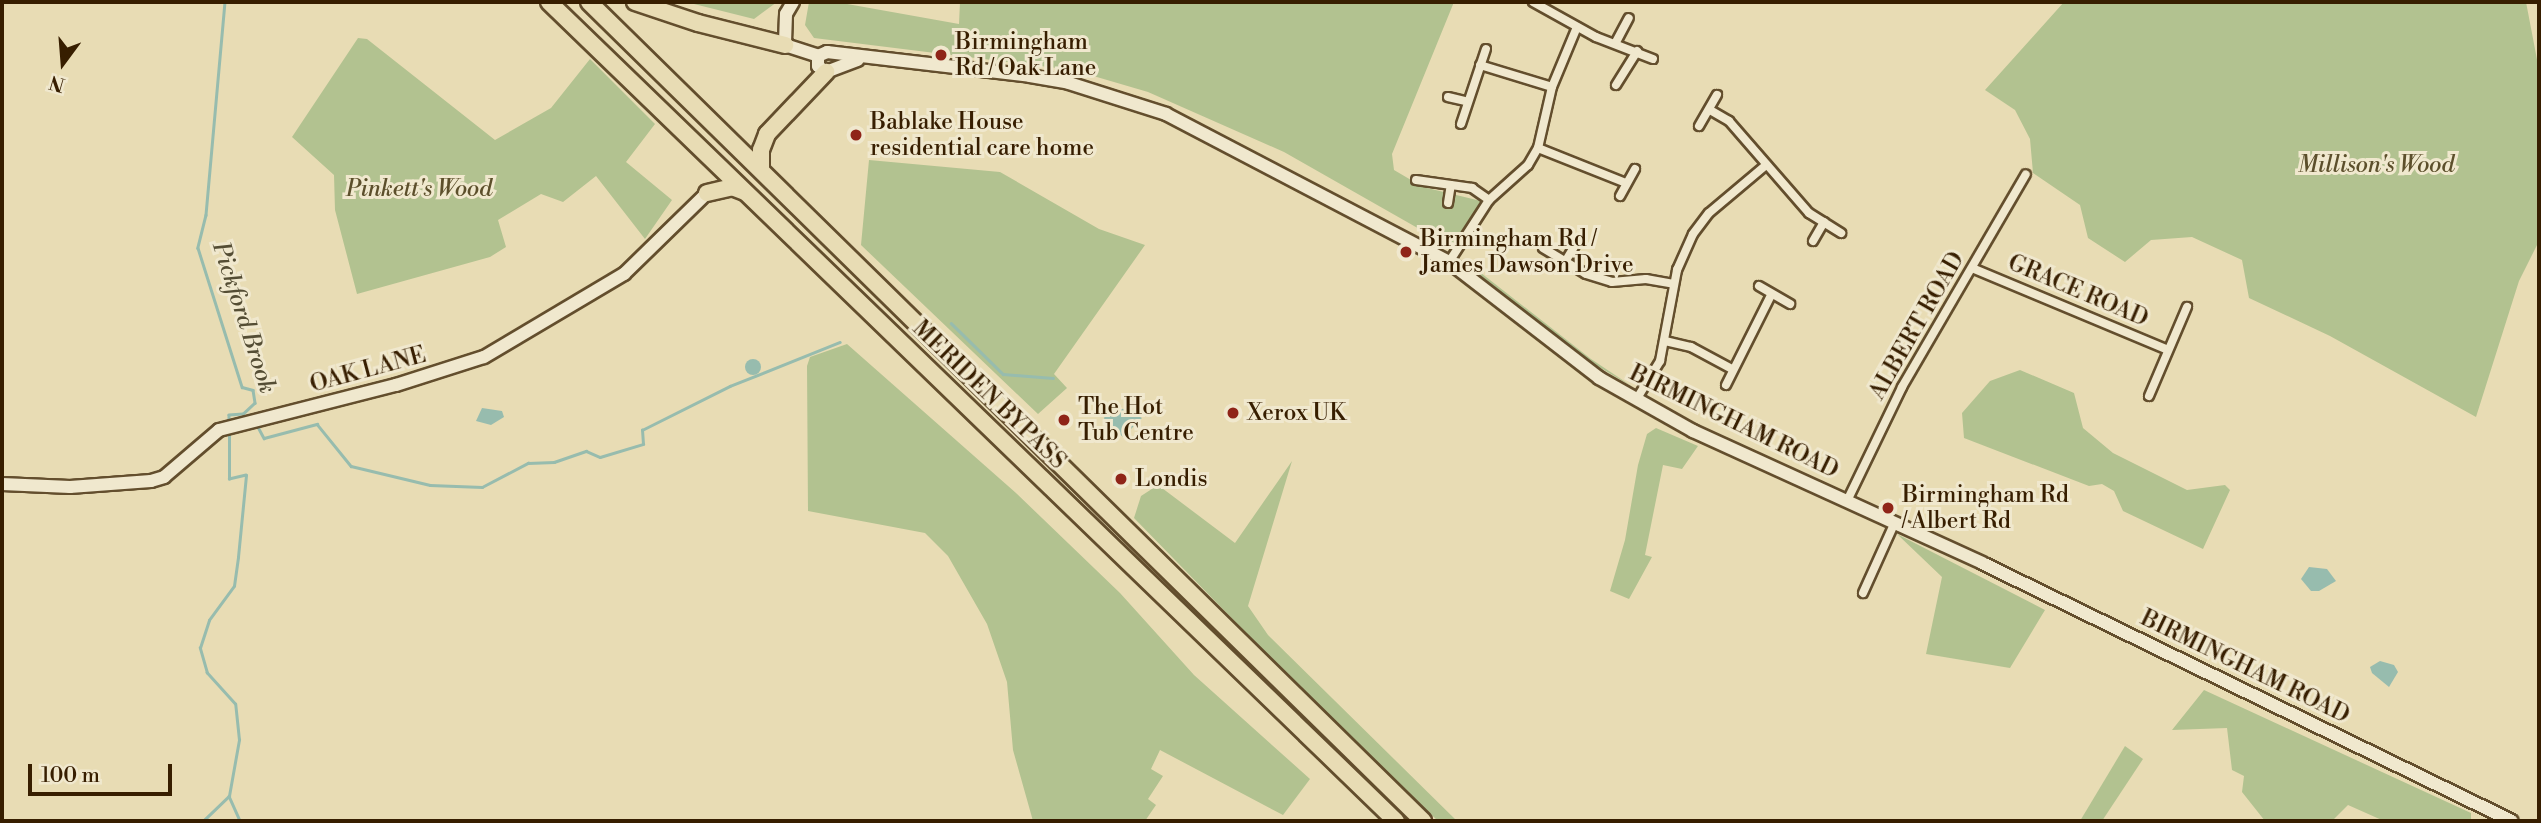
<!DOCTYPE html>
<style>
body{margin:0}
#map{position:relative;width:2541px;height:823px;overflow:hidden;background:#e8dcb4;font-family:"Libre Bodoni",serif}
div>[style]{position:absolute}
.green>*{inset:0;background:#b2c290}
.water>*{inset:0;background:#97bcae}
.round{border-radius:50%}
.stream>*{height:2.5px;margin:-1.25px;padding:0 1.25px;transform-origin:1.25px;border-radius:1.25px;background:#97bcae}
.roads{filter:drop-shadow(2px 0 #634e2d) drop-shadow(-2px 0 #634e2d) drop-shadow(0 2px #634e2d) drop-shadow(0 -2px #634e2d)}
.street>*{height:8px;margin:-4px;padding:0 4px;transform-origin:4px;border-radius:4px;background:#f0e8ce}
.secondary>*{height:12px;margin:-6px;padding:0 6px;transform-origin:6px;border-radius:6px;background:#f0e8ce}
.highway>*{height:16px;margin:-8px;padding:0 8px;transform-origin:8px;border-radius:8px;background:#e8dcb4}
.dots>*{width:19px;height:19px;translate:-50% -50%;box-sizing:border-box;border:4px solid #f0e8ce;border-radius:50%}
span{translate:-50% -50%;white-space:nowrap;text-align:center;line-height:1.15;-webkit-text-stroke:6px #f0e8ce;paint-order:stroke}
.poi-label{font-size:23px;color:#371e00}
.left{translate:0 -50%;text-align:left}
.park-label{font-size:23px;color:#5c4f2b;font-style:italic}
.street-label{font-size:23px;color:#371e00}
.water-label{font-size:24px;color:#544d34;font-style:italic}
.frame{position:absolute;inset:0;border:4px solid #371e00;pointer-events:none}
.north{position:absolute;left:28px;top:28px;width:70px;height:70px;-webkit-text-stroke:5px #f0e8ce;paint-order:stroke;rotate:196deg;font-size:19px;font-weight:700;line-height:28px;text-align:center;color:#371e00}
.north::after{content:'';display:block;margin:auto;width:24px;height:32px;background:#371e00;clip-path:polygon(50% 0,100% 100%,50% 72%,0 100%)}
.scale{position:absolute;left:28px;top:764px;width:144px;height:32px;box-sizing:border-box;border:4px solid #371e00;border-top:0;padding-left:9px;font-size:21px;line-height:24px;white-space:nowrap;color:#371e00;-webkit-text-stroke:5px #f0e8ce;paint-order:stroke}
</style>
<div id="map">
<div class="green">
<div style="clip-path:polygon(686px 2px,777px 2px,754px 19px)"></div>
<div style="clip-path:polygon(809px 2px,836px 2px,959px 24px,960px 2px,1454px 2px,1392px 154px,1394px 170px,1423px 187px,1481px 201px,1451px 247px,1284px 152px,1148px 92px,1073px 70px,814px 38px,805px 25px)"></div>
<div style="clip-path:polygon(2064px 2px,2526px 2px,2539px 70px,2539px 241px,2519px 281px,2476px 417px,2330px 336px,2249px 298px,2242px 260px,2192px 237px,2151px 240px,2125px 262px,2088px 238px,2080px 205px,2033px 173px,2030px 139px,2015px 110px,1985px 90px)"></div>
<div style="clip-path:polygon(358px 38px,367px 39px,495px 140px,551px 108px,590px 59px,655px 124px,626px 162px,672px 200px,645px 239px,596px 176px,563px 202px,541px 194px,498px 220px,506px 247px,490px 257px,357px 294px,335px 210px,334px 175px,292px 137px)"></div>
<div style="clip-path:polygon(869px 160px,1000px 172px,1099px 229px,1145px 245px,1054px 374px,1067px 388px,1038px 414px,861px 245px)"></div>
<div style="clip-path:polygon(1465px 263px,1481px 273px,1591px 359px,1633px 387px,1587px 360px)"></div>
<div style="clip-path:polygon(847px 344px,1016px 493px,1120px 593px,1194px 675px,1310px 779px,1283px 815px,1160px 750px,1151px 769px,1163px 776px,1148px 799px,1156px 805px,1145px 821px,1033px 821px,1013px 750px,1007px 682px,987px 624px,948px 556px,925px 533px,808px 511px,807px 366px,810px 357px)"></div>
<div style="clip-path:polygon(2020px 370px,2074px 393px,2083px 428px,2113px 453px,2187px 490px,2225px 485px,2230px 490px,2203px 549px,2123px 511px,2114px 491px,2102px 484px,2089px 486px,1964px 438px,1962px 413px,1990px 381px)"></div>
<div style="clip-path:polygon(1656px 428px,1698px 446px,1682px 469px,1663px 465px,1645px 555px,1652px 557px,1629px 599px,1610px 591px,1625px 540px,1638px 465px,1647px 434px)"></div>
<div style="clip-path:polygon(1292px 461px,1248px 606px,1268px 635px,1457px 821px,1438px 821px,1331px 720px,1134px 518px,1141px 496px,1158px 485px,1235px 543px)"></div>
<div style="clip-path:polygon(1897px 534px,2045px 610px,2010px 668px,1926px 654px,1942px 577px)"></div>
<div style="clip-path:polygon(2204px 690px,2471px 813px,2471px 821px,2384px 821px,2348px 805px,2332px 821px,2265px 821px,2242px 792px,2244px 776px,2232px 770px,2227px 728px,2172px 730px)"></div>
<div style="clip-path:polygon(2125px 746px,2143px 759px,2102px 821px,2080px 821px)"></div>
</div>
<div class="water">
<div class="round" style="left:745px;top:359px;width:16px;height:16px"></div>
<div style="clip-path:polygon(1106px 405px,1127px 410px,1142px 418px,1123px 437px,1104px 420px)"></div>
<div style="clip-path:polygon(482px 408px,502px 411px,504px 417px,491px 425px,476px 421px)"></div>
<div style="clip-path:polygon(2309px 567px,2327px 569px,2336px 581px,2319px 591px,2311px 591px,2301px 579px)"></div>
<div style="clip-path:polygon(2380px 661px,2394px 665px,2398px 672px,2389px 687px,2372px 673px,2370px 667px)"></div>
</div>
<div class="stream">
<div style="left:225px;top:2px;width:214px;rotate:95.1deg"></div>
<div style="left:206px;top:215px;width:34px;rotate:104deg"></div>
<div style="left:198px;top:248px;width:146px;rotate:72.4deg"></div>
<div style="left:242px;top:387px;width:11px;rotate:15deg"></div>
<div style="left:253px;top:390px;width:13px;rotate:81deg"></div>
<div style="left:255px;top:403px;width:16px;rotate:137deg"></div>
<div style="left:243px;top:414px;width:14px;rotate:176deg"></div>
<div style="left:229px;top:415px;width:10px;rotate:90deg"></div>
<div style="left:951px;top:323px;width:73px;rotate:44.4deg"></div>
<div style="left:1003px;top:374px;width:50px;rotate:4.6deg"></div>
<div style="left:257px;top:425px;width:15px;rotate:62deg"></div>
<div style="left:264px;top:438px;width:55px;rotate:-14.8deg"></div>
<div style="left:317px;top:424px;width:54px;rotate:51deg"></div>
<div style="left:351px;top:466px;width:81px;rotate:13.5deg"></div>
<div style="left:430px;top:485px;width:52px;rotate:2.2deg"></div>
<div style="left:482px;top:487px;width:52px;rotate:-27.6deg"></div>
<div style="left:528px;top:463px;width:26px;rotate:-2deg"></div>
<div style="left:554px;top:462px;width:34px;rotate:-19deg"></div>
<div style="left:586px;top:451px;width:15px;rotate:23deg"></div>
<div style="left:600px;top:457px;width:45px;rotate:-16.8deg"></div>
<div style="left:643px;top:444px;width:14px;rotate:-94deg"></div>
<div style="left:642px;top:430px;width:98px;rotate:-26.6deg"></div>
<div style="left:730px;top:386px;width:118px;rotate:-21.8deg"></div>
<div style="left:229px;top:796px;width:27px;rotate:66deg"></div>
<div style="left:203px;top:821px;width:36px;rotate:-44deg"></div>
<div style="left:229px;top:796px;width:57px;rotate:-79.9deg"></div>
<div style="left:239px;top:740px;width:36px;rotate:-96deg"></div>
<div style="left:235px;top:704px;width:42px;rotate:-132.1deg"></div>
<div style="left:207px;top:673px;width:26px;rotate:-106deg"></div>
<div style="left:200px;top:648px;width:29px;rotate:-72deg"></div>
<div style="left:209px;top:620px;width:42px;rotate:-53.7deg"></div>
<div style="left:234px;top:586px;width:29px;rotate:-82deg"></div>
<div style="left:238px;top:557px;width:82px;rotate:-84.4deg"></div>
<div style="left:246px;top:475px;width:17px;rotate:167deg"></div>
<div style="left:229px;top:479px;width:48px;rotate:-90deg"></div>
</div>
<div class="roads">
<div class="street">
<div style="left:1533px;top:2px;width:72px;rotate:29.1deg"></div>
<div style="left:1596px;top:37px;width:61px;rotate:21.1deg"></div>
<div style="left:1616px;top:42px;width:27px;rotate:-62deg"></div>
<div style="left:1480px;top:65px;width:75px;rotate:17deg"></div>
<div style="left:1616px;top:85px;width:40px;rotate:-58deg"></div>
<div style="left:1448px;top:97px;width:17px;rotate:13deg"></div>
<div style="left:1710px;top:110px;width:22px;rotate:30deg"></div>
<div style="left:1729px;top:121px;width:122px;rotate:49deg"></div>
<div style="left:1809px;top:213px;width:38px;rotate:32deg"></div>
<div style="left:1461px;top:124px;width:79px;rotate:-71.6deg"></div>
<div style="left:1699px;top:126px;width:36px;rotate:-60deg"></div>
<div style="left:1538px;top:148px;width:95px;rotate:21.7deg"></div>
<div style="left:1416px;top:180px;width:57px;rotate:8.1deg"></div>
<div style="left:1472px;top:188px;width:21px;rotate:35deg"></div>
<div style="left:1620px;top:196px;width:31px;rotate:-61deg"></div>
<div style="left:1448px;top:203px;width:18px;rotate:-81deg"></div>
<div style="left:1813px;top:241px;width:22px;rotate:-60deg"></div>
<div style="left:1543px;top:248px;width:50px;rotate:31.2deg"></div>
<div style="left:1586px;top:274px;width:27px;rotate:17deg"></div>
<div style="left:1612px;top:282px;width:34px;rotate:-5deg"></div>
<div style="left:1646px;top:279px;width:28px;rotate:10deg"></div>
<div style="left:1449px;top:262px;width:74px;rotate:-57.2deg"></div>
<div style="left:1489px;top:200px;width:52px;rotate:-41.9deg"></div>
<div style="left:1528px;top:165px;width:20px;rotate:-60deg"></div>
<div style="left:1538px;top:148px;width:63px;rotate:-77.1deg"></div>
<div style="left:1552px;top:87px;width:65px;rotate:-67.4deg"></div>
<div style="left:1565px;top:262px;width:21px;rotate:-59deg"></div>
<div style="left:1972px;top:268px;width:212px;rotate:22.7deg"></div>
<div style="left:1759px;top:286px;width:36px;rotate:30deg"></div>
<div style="left:1665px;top:341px;width:27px;rotate:13deg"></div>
<div style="left:1691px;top:347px;width:47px;rotate:28.2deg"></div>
<div style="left:1726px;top:385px;width:101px;rotate:-63.4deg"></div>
<div style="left:2149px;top:396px;width:97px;rotate:-66.9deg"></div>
<div style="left:1636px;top:400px;width:46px;rotate:-58.4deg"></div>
<div style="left:1660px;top:361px;width:93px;rotate:-79.4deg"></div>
<div style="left:1677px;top:270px;width:39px;rotate:-66deg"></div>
<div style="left:1693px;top:234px;width:26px;rotate:-53deg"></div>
<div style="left:1709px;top:213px;width:75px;rotate:-40.1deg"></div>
<div style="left:1847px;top:501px;width:127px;rotate:-64.2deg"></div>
<div style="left:1902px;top:387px;width:246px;rotate:-59.8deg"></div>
<div style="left:1863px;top:593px;width:78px;rotate:-65.7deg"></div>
</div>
<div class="secondary">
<div style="left:793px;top:2px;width:14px;rotate:120deg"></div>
<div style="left:786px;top:14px;width:31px;rotate:92deg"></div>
<div style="left:785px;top:45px;width:35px;rotate:18deg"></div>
<div style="left:818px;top:56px;width:10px;rotate:-24deg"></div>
<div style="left:827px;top:52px;width:204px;rotate:6.7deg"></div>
<div style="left:1030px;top:76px;width:40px;rotate:10deg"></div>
<div style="left:1069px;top:83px;width:102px;rotate:17.7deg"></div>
<div style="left:1166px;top:114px;width:319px;rotate:27.6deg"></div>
<div style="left:1449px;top:262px;width:190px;rotate:37.7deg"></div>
<div style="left:1599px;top:378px;width:108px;rotate:29.4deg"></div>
<div style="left:1693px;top:431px;width:318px;rotate:24.5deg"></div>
<div style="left:1982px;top:563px;width:589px;rotate:25.96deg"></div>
<div style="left:818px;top:56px;width:10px;rotate:90deg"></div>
<div style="left:818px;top:66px;width:10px;rotate:37deg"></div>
<div style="left:826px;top:72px;width:34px;rotate:-21deg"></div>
<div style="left:2px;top:484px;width:68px;rotate:2.5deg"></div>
<div style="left:70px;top:487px;width:81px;rotate:-4.2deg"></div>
<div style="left:151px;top:481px;width:14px;rotate:-17deg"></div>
<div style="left:164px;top:477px;width:72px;rotate:-40.5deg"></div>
<div style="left:219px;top:430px;width:183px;rotate:-14.3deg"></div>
<div style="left:396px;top:385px;width:92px;rotate:-17.7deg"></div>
<div style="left:484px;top:357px;width:163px;rotate:-30.7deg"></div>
<div style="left:624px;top:274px;width:116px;rotate:-44.3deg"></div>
</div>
<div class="highway">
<div style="left:549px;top:2px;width:1178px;rotate:44.04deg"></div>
<div style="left:589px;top:2px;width:1169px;rotate:44.48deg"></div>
<div style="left:635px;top:2px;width:66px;rotate:18.4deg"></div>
<div style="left:698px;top:23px;width:90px;rotate:14.2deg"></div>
<div style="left:761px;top:169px;width:19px;rotate:-90deg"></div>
<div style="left:761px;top:150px;width:17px;rotate:-69deg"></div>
<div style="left:767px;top:134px;width:86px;rotate:-46.4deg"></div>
<div style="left:707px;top:193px;width:26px;rotate:-13deg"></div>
<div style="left:732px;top:187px;width:14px;rotate:21deg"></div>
</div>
</div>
<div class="dots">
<div style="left:941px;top:55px;background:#8f2418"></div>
<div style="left:856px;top:135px;background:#8f2418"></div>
<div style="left:1406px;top:252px;background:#8f2418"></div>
<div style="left:1233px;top:413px;background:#8f2418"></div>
<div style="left:1064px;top:420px;background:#8f2418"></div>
<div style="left:1121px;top:479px;background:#8f2418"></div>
<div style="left:1888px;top:508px;background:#8f2418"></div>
</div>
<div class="poi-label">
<span class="left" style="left:955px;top:55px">Birmingham<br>Rd / Oak Lane</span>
<span class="left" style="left:870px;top:135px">Bablake House<br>residential care home</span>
<span class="left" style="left:1420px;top:252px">Birmingham Rd /<br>James Dawson Drive</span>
<span class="left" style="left:1078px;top:420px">The Hot<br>Tub Centre</span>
<span class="left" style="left:1247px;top:413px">Xerox UK</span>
<span class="left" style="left:1135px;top:479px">Londis</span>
<span class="left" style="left:1902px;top:508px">Birmingham Rd<br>/ Albert Rd</span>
</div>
<div class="park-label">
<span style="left:2376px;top:165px">Millison's Wood</span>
<span style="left:419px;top:189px">Pinkett's Wood</span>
</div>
<div class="street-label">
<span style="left:2078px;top:291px;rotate:23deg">GRACE ROAD</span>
<span style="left:1917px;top:326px;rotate:-60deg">ALBERT ROAD</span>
<span style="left:368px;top:370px;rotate:-15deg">OAK LANE</span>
<span style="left:989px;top:395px;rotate:44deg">MERIDEN BYPASS</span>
<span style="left:1734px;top:422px;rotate:26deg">BIRMINGHAM ROAD</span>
<span style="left:2245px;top:667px;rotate:26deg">BIRMINGHAM ROAD</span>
</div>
<div class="water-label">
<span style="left:243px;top:318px;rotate:72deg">Pickford Brook</span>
</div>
<div class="frame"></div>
<div class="north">N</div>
<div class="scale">100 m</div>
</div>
